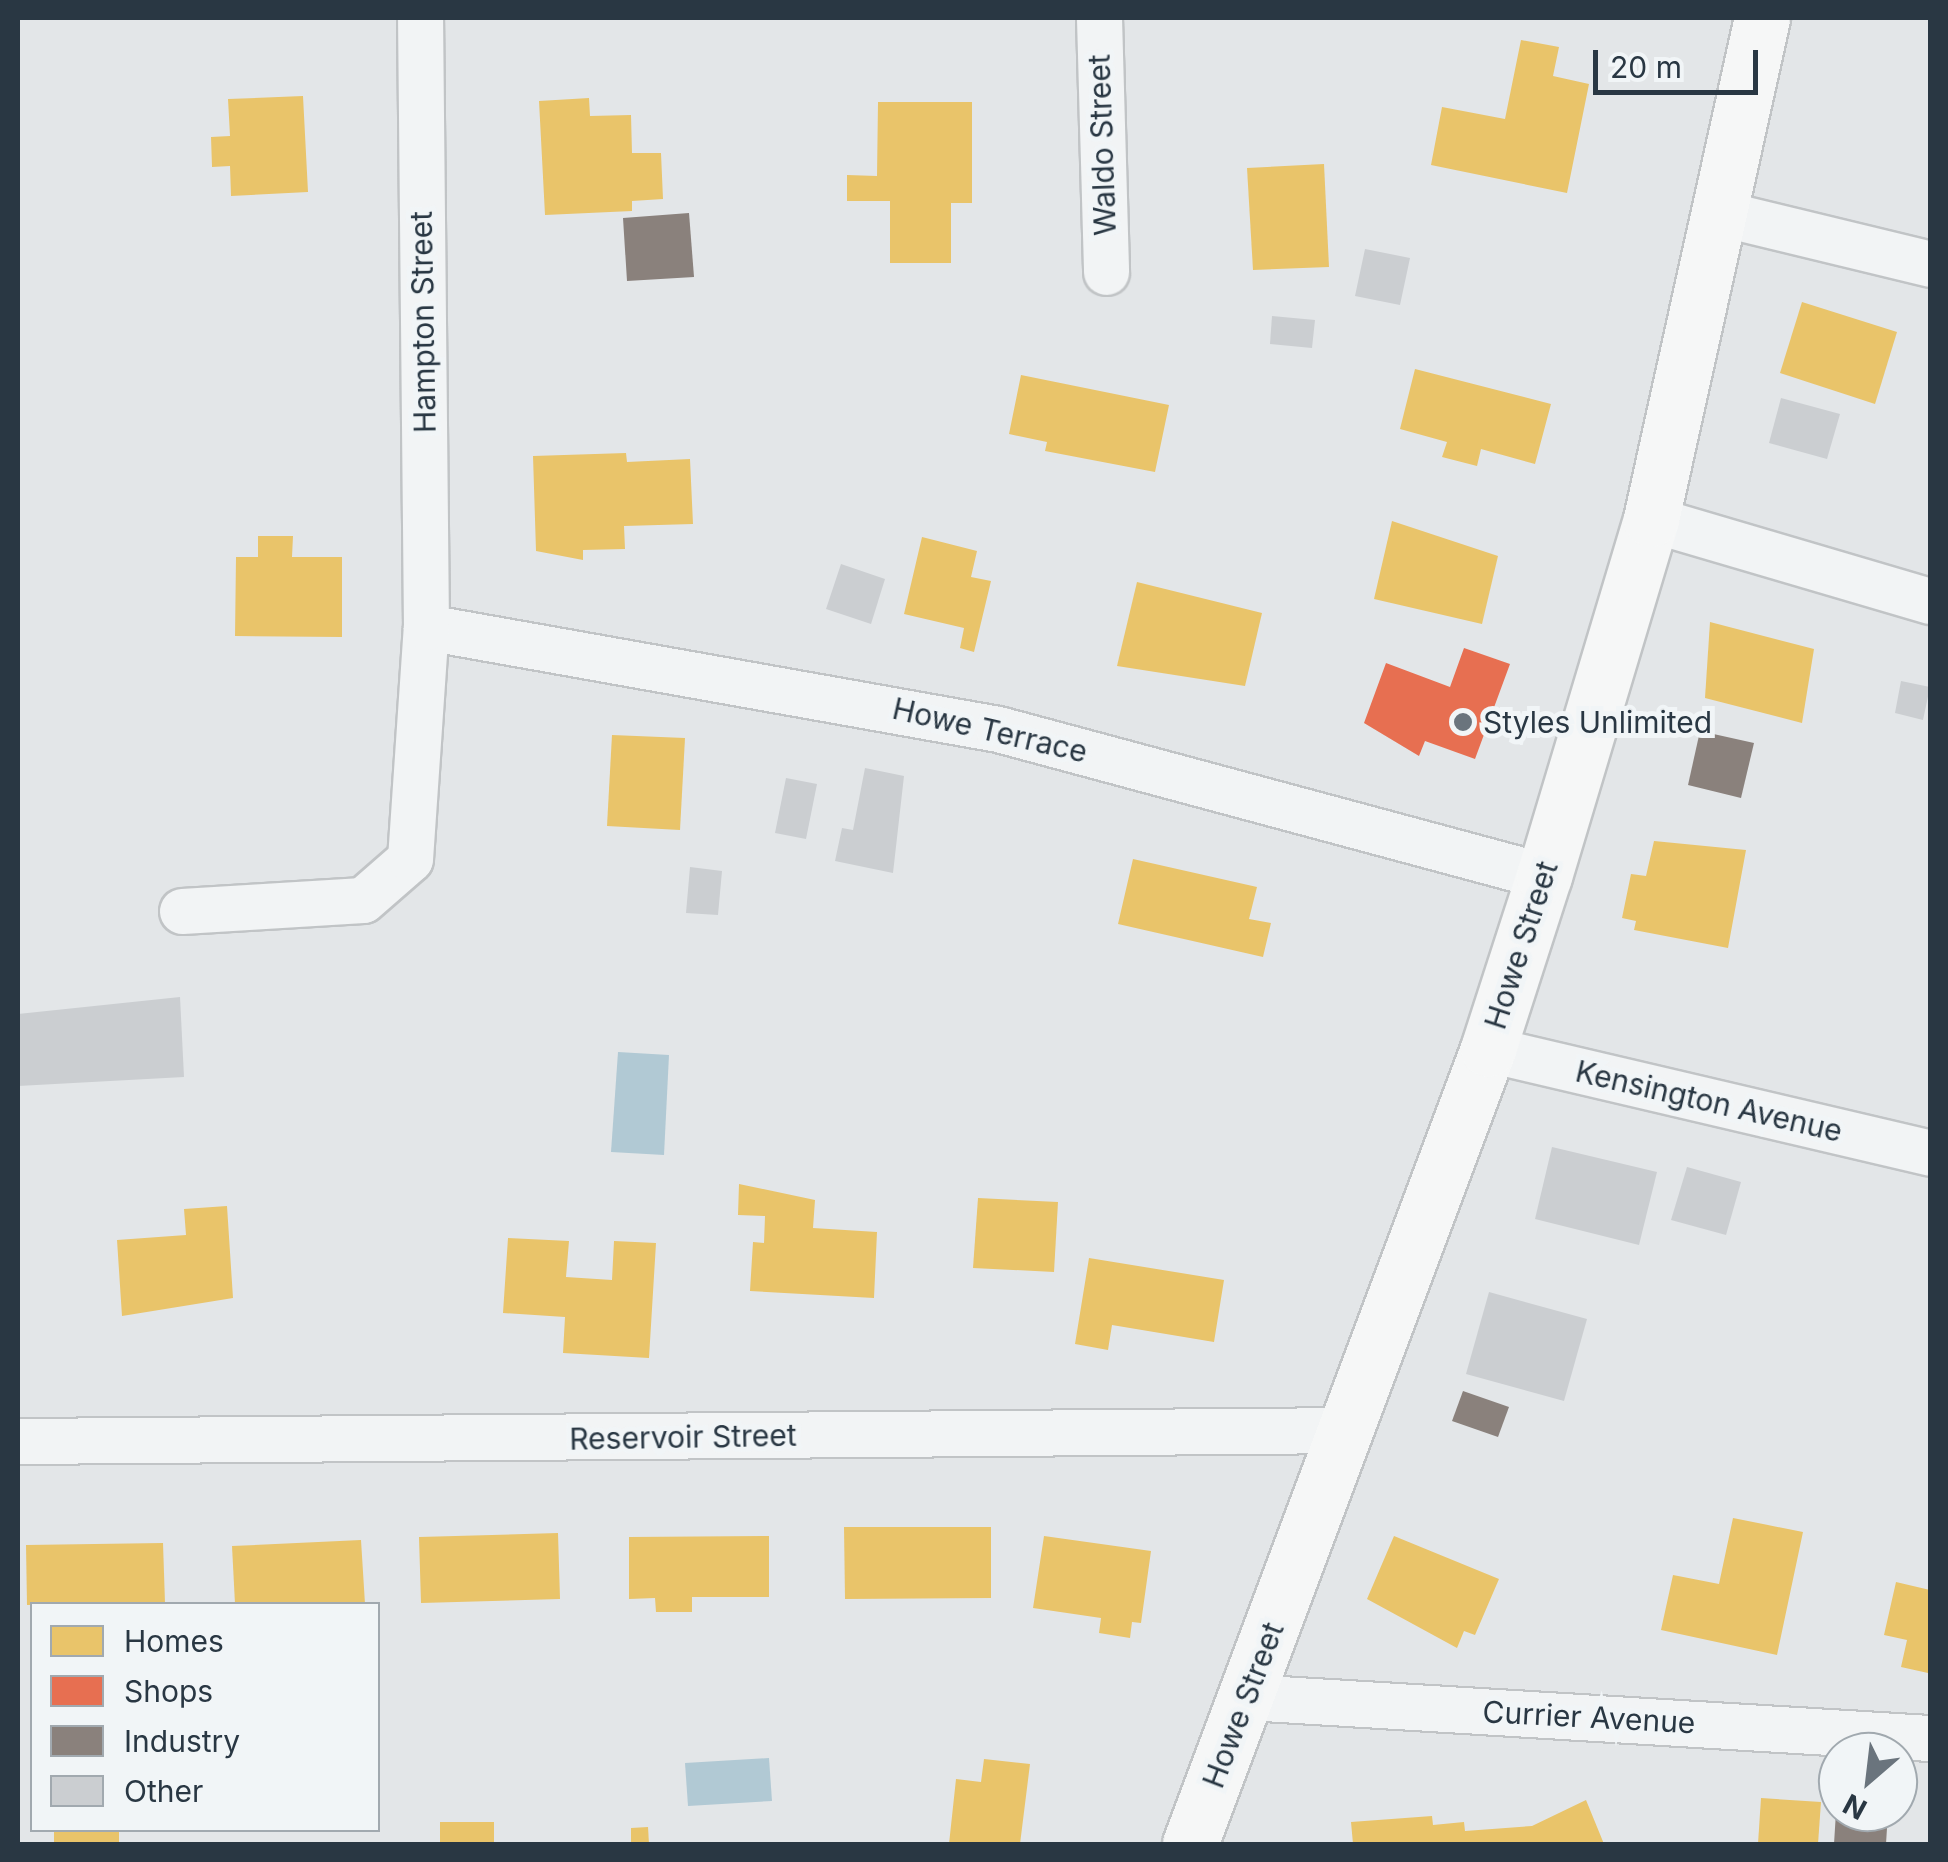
<!DOCTYPE html>
<style>
body{margin:0}
#map{position:relative;width:1948px;height:1862px;overflow:hidden;background:#e3e6e8;font-family:Inter,sans-serif}
div>[style]{position:absolute}
.water>*{inset:0;background:#b1c9d4}
.homes>*{inset:0;background:#e9c46a}
.shops>*{inset:0;background:#e76f51}
.industry>*{inset:0;background:#8a817c}
.building>*{inset:0;background:#cbced1}
.roads{filter:drop-shadow(2px 0 #c1c4c6) drop-shadow(-2px 0 #c1c4c6) drop-shadow(0 2px #c1c4c6) drop-shadow(0 -2px #c1c4c6)}
.street>*{height:45px;margin:-22.5px;padding:0 22.5px;transform-origin:22.5px;border-radius:22.5px;background:#f2f4f5}
.secondary>*{height:55px;margin:-27.5px;padding:0 27.5px;transform-origin:27.5px;border-radius:27.5px;background:#f6f7f7}
.dots>*{width:28px;height:28px;translate:-50% -50%;box-sizing:border-box;border:5px solid #f1f5f7;border-radius:50%}
span{translate:-50% -50%;white-space:nowrap;text-align:center;line-height:1.15;-webkit-text-stroke:10px #f1f5f7;paint-order:stroke}
.street-label{font-size:30px;color:#293743}
.poi-label{font-size:30px;color:#293743}
.left{translate:0 -50%;text-align:left}
.frame{position:absolute;inset:0;border:20px solid #293743;pointer-events:none}
.legend{position:absolute;left:30px;top:1602px;width:350px;height:230px;box-sizing:border-box;background:#f1f5f7;border:2px solid #a1a9af;margin:0;padding:12px 18px;list-style:none;font-size:30px;color:#293743}
.legend li{display:flex;align-items:center;gap:20px;height:50px}
.legend b{width:50px;border:2px solid #a1a9af}
.north{position:absolute;left:1818px;top:1732px;width:100px;height:100px;box-sizing:border-box;background:#f1f5f7;border:2px solid #a1a9af;border-radius:50%;rotate:208deg;font-size:28px;font-weight:700;line-height:40px;text-align:center;color:#293743}
.north::after{content:'';display:block;margin:auto;width:35px;height:45px;background:#6a747d;clip-path:polygon(50% 0,100% 100%,50% 72%,0 100%)}
.scale{position:absolute;left:1593px;top:50px;width:165px;height:45px;box-sizing:border-box;border:5px solid #293743;border-top:0;padding-left:12px;font-size:30px;line-height:35px;white-space:nowrap;color:#293743;-webkit-text-stroke:8px #f1f5f7;paint-order:stroke}
</style>
<div id="map">
<div class="water">
<div style="clip-path:polygon(618px 1052px,669px 1055px,664px 1155px,611px 1152px)"></div>
<div style="clip-path:polygon(769px 1758px,772px 1801px,688px 1806px,685px 1763px)"></div>
</div>
<div class="homes">
<div style="clip-path:polygon(1521px 40px,1559px 47px,1553px 76px,1589px 84px,1567px 193px,1431px 165px,1442px 107px,1505px 119px)"></div>
<div style="clip-path:polygon(303px 96px,308px 192px,231px 196px,230px 166px,212px 167px,211px 137px,230px 136px,228px 99px)"></div>
<div style="clip-path:polygon(589px 98px,590px 116px,631px 115px,632px 153px,661px 153px,663px 199px,632px 201px,632px 211px,545px 215px,539px 101px)"></div>
<div style="clip-path:polygon(878px 102px,972px 102px,972px 203px,951px 203px,951px 263px,890px 263px,890px 201px,847px 201px,847px 175px,877px 176px)"></div>
<div style="clip-path:polygon(1324px 164px,1329px 267px,1253px 270px,1247px 168px)"></div>
<div style="clip-path:polygon(1802px 302px,1897px 332px,1875px 404px,1780px 373px)"></div>
<div style="clip-path:polygon(1415px 369px,1551px 404px,1535px 464px,1481px 449px,1477px 466px,1442px 457px,1447px 442px,1400px 429px)"></div>
<div style="clip-path:polygon(1021px 375px,1169px 405px,1155px 472px,1045px 451px,1047px 442px,1009px 434px)"></div>
<div style="clip-path:polygon(626px 453px,627px 462px,690px 459px,693px 524px,624px 526px,625px 549px,583px 550px,583px 560px,536px 551px,533px 456px)"></div>
<div style="clip-path:polygon(1392px 521px,1498px 556px,1482px 624px,1374px 599px)"></div>
<div style="clip-path:polygon(258px 536px,293px 536px,292px 557px,342px 557px,342px 637px,235px 636px,236px 557px,258px 557px)"></div>
<div style="clip-path:polygon(922px 537px,977px 551px,971px 577px,991px 581px,974px 652px,960px 648px,964px 628px,904px 614px)"></div>
<div style="clip-path:polygon(1137px 582px,1262px 613px,1245px 686px,1117px 666px)"></div>
<div style="clip-path:polygon(1710px 622px,1814px 649px,1802px 723px,1705px 698px)"></div>
<div style="clip-path:polygon(612px 735px,685px 738px,680px 830px,607px 826px)"></div>
<div style="clip-path:polygon(1654px 841px,1746px 850px,1728px 948px,1634px 930px,1636px 921px,1622px 918px,1631px 874px,1646px 876px)"></div>
<div style="clip-path:polygon(1133px 859px,1257px 887px,1249px 919px,1271px 923px,1263px 957px,1118px 924px)"></div>
<div style="clip-path:polygon(739px 1184px,815px 1200px,813px 1228px,877px 1232px,874px 1298px,750px 1291px,753px 1242px,764px 1243px,765px 1216px,738px 1215px)"></div>
<div style="clip-path:polygon(978px 1198px,1058px 1202px,1054px 1272px,973px 1268px)"></div>
<div style="clip-path:polygon(227px 1206px,233px 1298px,122px 1316px,117px 1240px,186px 1235px,184px 1209px)"></div>
<div style="clip-path:polygon(508px 1238px,569px 1241px,566px 1277px,612px 1280px,614px 1241px,656px 1243px,649px 1358px,563px 1353px,565px 1317px,503px 1313px)"></div>
<div style="clip-path:polygon(1089px 1258px,1224px 1280px,1214px 1342px,1112px 1325px,1108px 1350px,1075px 1344px)"></div>
<div style="clip-path:polygon(1733px 1518px,1803px 1532px,1777px 1655px,1661px 1630px,1673px 1575px,1719px 1584px)"></div>
<div style="clip-path:polygon(844px 1527px,991px 1527px,991px 1598px,845px 1599px)"></div>
<div style="clip-path:polygon(558px 1533px,560px 1599px,421px 1603px,419px 1537px)"></div>
<div style="clip-path:polygon(769px 1536px,769px 1597px,692px 1597px,692px 1612px,656px 1612px,655px 1598px,629px 1599px,629px 1537px)"></div>
<div style="clip-path:polygon(1044px 1536px,1151px 1551px,1141px 1623px,1132px 1622px,1130px 1638px,1099px 1633px,1101px 1618px,1033px 1608px)"></div>
<div style="clip-path:polygon(1394px 1536px,1499px 1579px,1475px 1635px,1464px 1631px,1457px 1648px,1367px 1599px)"></div>
<div style="clip-path:polygon(361px 1540px,365px 1604px,235px 1604px,232px 1546px)"></div>
<div style="clip-path:polygon(163px 1543px,165px 1603px,27px 1605px,26px 1545px)"></div>
<div style="clip-path:polygon(1896px 1582px,1930px 1590px,1928px 1673px,1901px 1667px,1907px 1640px,1884px 1635px)"></div>
<div style="clip-path:polygon(984px 1759px,1030px 1764px,1020px 1844px,949px 1844px,956px 1779px,981px 1782px)"></div>
<div style="clip-path:polygon(1761px 1798px,1821px 1802px,1818px 1844px,1758px 1844px)"></div>
<div style="clip-path:polygon(1586px 1800px,1604px 1844px,1353px 1844px,1351px 1822px,1432px 1816px,1433px 1825px,1464px 1822px,1465px 1831px,1532px 1826px)"></div>
<div style="clip-path:polygon(440px 1822px,494px 1822px,494px 1844px,440px 1844px)"></div>
<div style="clip-path:polygon(648px 1827px,649px 1844px,631px 1844px,631px 1828px)"></div>
<div style="clip-path:polygon(54px 1830px,119px 1830px,119px 1844px,54px 1844px)"></div>
</div>
<div class="shops">
<div style="clip-path:polygon(1464px 648px,1510px 664px,1475px 759px,1425px 741px,1419px 756px,1364px 723px,1386px 663px,1450px 687px)"></div>
</div>
<div class="industry">
<div style="clip-path:polygon(689px 213px,694px 277px,627px 281px,623px 218px)"></div>
<div style="clip-path:polygon(1700px 731px,1754px 743px,1741px 798px,1688px 785px)"></div>
<div style="clip-path:polygon(1463px 1391px,1509px 1407px,1498px 1437px,1452px 1421px)"></div>
<div style="clip-path:polygon(1836px 1812px,1888px 1812px,1886px 1844px,1834px 1844px)"></div>
</div>
<div class="building">
<div style="clip-path:polygon(1365px 249px,1410px 258px,1400px 305px,1355px 296px)"></div>
<div style="clip-path:polygon(1272px 316px,1315px 320px,1312px 348px,1270px 344px)"></div>
<div style="clip-path:polygon(1781px 398px,1840px 414px,1827px 459px,1769px 443px)"></div>
<div style="clip-path:polygon(841px 564px,885px 579px,871px 624px,826px 609px)"></div>
<div style="clip-path:polygon(1901px 681px,1930px 687px,1923px 720px,1895px 713px)"></div>
<div style="clip-path:polygon(865px 768px,904px 776px,893px 873px,835px 861px,842px 828px,853px 830px)"></div>
<div style="clip-path:polygon(786px 778px,817px 784px,806px 839px,775px 833px)"></div>
<div style="clip-path:polygon(690px 867px,722px 871px,718px 915px,686px 913px)"></div>
<div style="clip-path:polygon(180px 997px,184px 1077px,18px 1086px,18px 1014px)"></div>
<div style="clip-path:polygon(1552px 1147px,1657px 1172px,1639px 1245px,1535px 1219px)"></div>
<div style="clip-path:polygon(1687px 1167px,1741px 1182px,1726px 1235px,1671px 1220px)"></div>
<div style="clip-path:polygon(1489px 1292px,1587px 1319px,1564px 1401px,1466px 1374px)"></div>
</div>
<div class="roads">
<div class="street">
<div style="left:1099px;top:18px;width:254px;rotate:88.4deg"></div>
<div style="left:1724px;top:214px;width:212px;rotate:13.6deg"></div>
<div style="left:1651px;top:519px;width:291px;rotate:16.4deg"></div>
<div style="left:426px;top:627px;width:581px;rotate:10.11deg"></div>
<div style="left:998px;top:729px;width:565px;rotate:15.07deg"></div>
<div style="left:182px;top:911px;width:181px;rotate:-3.5deg"></div>
<div style="left:363px;top:900px;width:62px;rotate:-41.1deg"></div>
<div style="left:410px;top:859px;width:233px;rotate:-86.1deg"></div>
<div style="left:426px;top:627px;width:609px;rotate:-90.56deg"></div>
<div style="left:1488px;top:1049px;width:454px;rotate:13.2deg"></div>
<div style="left:18px;top:1441px;width:1330px;rotate:-0.47deg"></div>
<div style="left:1247px;top:1697px;width:684px;rotate:3.44deg"></div>
</div>
<div class="secondary">
<div style="left:1190px;top:1844px;width:849px;rotate:-69.45deg"></div>
<div style="left:1488px;top:1049px;width:182px;rotate:-72.1deg"></div>
<div style="left:1544px;top:876px;width:373px;rotate:-73.3deg"></div>
<div style="left:1651px;top:519px;width:513px;rotate:-77.51deg"></div>
</div>
</div>
<div class="dots">
<div style="left:1463px;top:722px;background:#6a747d"></div>
</div>
<div class="street-label">
<span style="left:1102px;top:145px;rotate:-92deg">Waldo Street</span>
<span style="left:423px;top:322px;rotate:-91deg">Hampton Street</span>
<span style="left:990px;top:730px;rotate:13deg">Howe Terrace</span>
<span style="left:1521px;top:945px;rotate:-72deg">Howe Street</span>
<span style="left:1709px;top:1101px;rotate:13deg">Kensington Avenue</span>
<span style="left:683px;top:1437px;rotate:-1deg">Reservoir Street</span>
<span style="left:1243px;top:1705px;rotate:-69deg">Howe Street</span>
<span style="left:1589px;top:1717px;rotate:3deg">Currier Avenue</span>
</div>
<div class="poi-label">
<span class="left" style="left:1483px;top:722px">Styles Unlimited</span>
</div>
<div class="frame"></div>
<ul class="legend">
<li><b style="height:28px;background:#e9c46a"></b>Homes</li>
<li><b style="height:28px;background:#e76f51"></b>Shops</li>
<li><b style="height:28px;background:#8a817c"></b>Industry</li>
<li><b style="height:28px;background:#cbced1"></b>Other</li>
</ul>
<div class="north">N</div>
<div class="scale">20 m</div>
</div>
